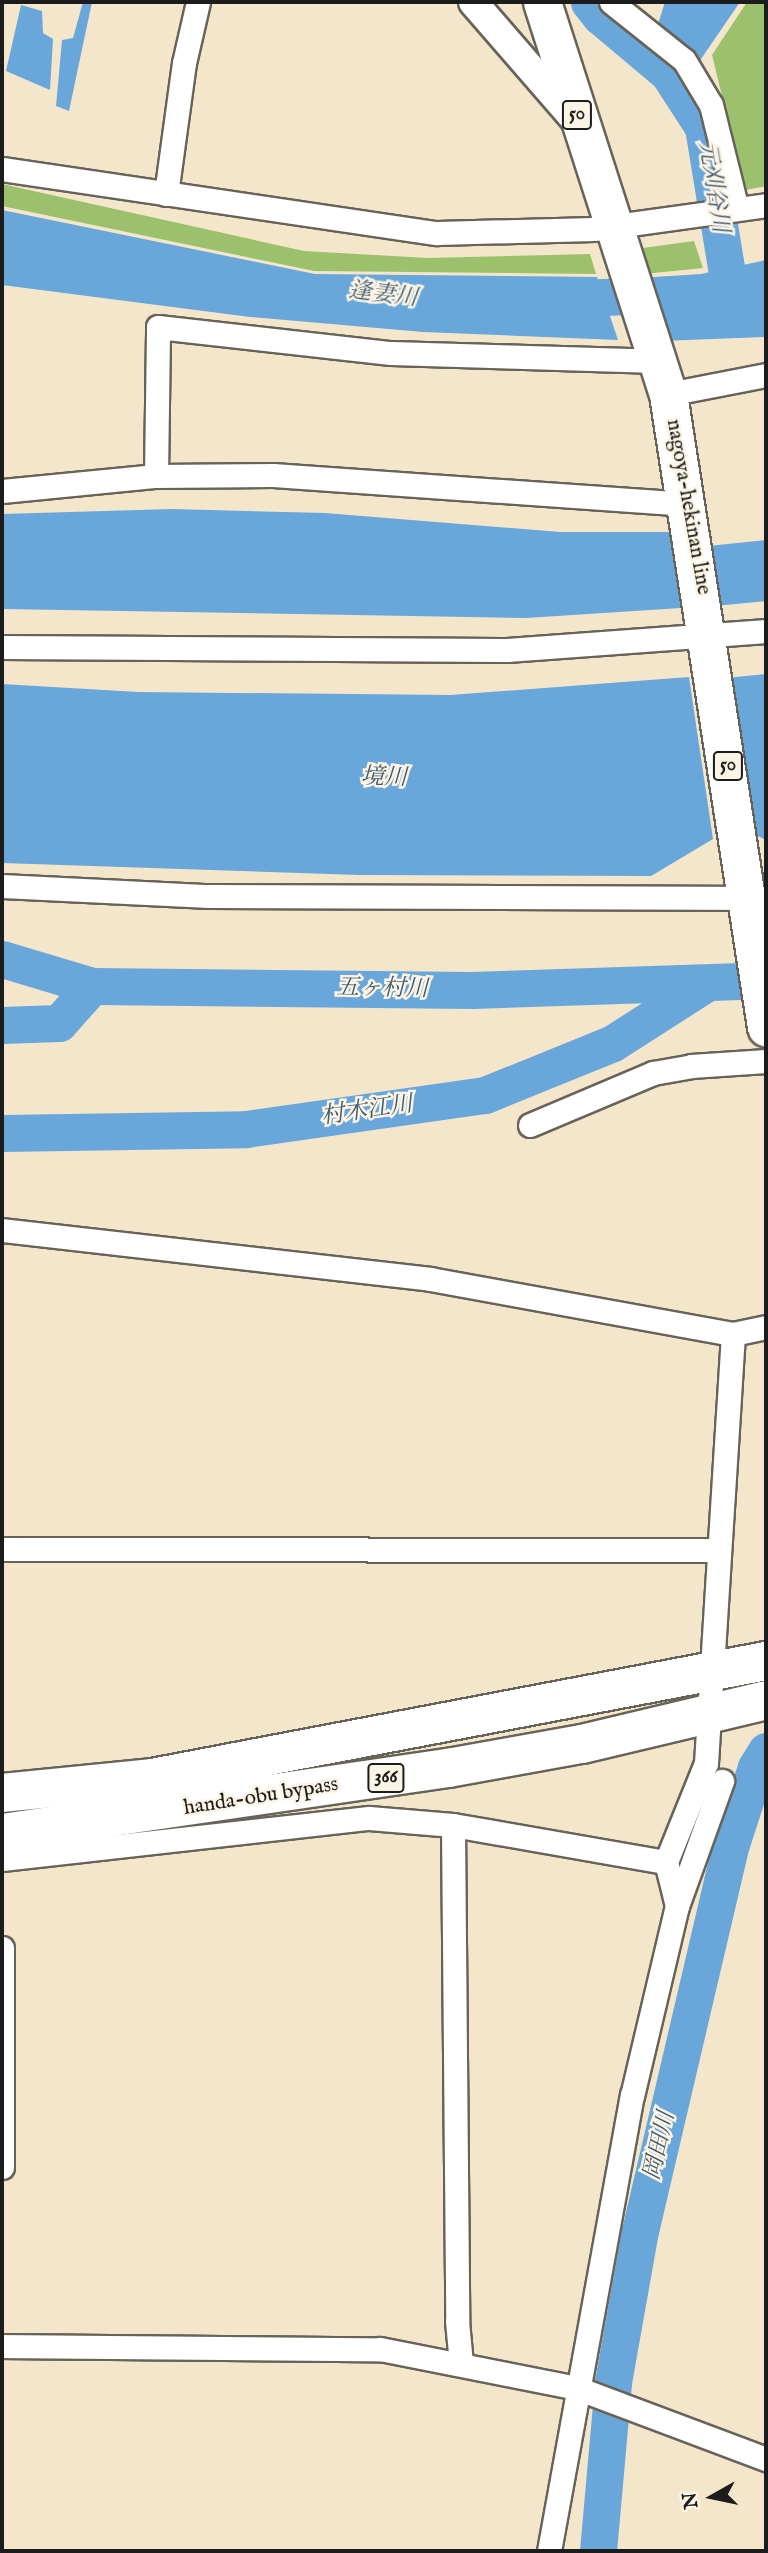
<!DOCTYPE html>
<meta charset="utf-8">
<style>
body{margin:0}
#map{position:relative;width:768px;height:2553px;overflow:hidden;background:#f4e6cb;font-family:"IM FELL English","Noto Serif JP",serif}
div>[style]{position:absolute}
.green>*{inset:0;background:#9bc16c}
.water>*{inset:0;background:#69a7db}
.river>*{height:37px;margin:-18.5px;padding:0 18.5px;transform-origin:18.5px;border-radius:18.5px;background:#69a7db}
.roads{filter:drop-shadow(2px 0 #686359) drop-shadow(-2px 0 #686359) drop-shadow(0 2px #686359) drop-shadow(0 -2px #686359)}
.minor>*{height:23px;margin:-11.5px;padding:0 11.5px;transform-origin:11.5px;border-radius:11.5px;background:#fff}
.tertiary>*{height:28px;margin:-14px;padding:0 14px;transform-origin:14px;border-radius:14px;background:#fff}
.primary>*{height:37px;margin:-18.5px;padding:0 18.5px;transform-origin:18.5px;border-radius:18.5px;background:#fff}
.trunk>*{height:38px;margin:-19px;padding:0 19px;transform-origin:19px;border-radius:19px;background:#fff}
span{translate:-50% -50%;white-space:nowrap;text-align:center;line-height:1.15;-webkit-text-stroke:5px #fcf5e5;paint-order:stroke}
.shield-label span{padding:2px 5px;background:#fcf5e5;border:2px solid;border-radius:5px;-webkit-text-stroke-width:0}
.shield-label{font-size:19px;color:#1c1c1c;font-weight:700}
.street-label{font-size:21px;color:#1c1c1c}
.water-label{font-size:23px;color:#3f5b72;font-style:italic}
.frame{position:absolute;inset:0;border:4px solid #1c1c1c;pointer-events:none}
.north{position:absolute;left:677px;top:2462px;width:70px;height:70px;-webkit-text-stroke:5px #fcf5e5;paint-order:stroke;rotate:261deg;font-size:19px;font-weight:700;line-height:28px;text-align:center;color:#1c1c1c}
.north::after{content:'';display:block;margin:auto;width:24px;height:32px;background:#1c1c1c;clip-path:polygon(50% 0,100% 100%,50% 72%,0 100%)}
</style>
<div id="map">
<div class="green">
<div style="clip-path:polygon(747px 2px,766px 2px,766px 186px,745px 190px,712px 55px)"></div>
<div style="clip-path:polygon(2px 184px,304px 251px,428px 258px,590px 254px,596px 274px,314px 271px,2px 206px)"></div>
<div style="clip-path:polygon(694px 241px,703px 268px,634px 275px,628px 250px)"></div>
</div>
<div class="water">
<div style="clip-path:polygon(83px 2px,92px 2px,69px 111px,56px 106px,62px 40px,73px 38px)"></div>
<div style="clip-path:polygon(665px 2px,740px 2px,699px 62px,658px 24px)"></div>
<div style="clip-path:polygon(21px 5px,42px 11px,43px 33px,53px 39px,50px 90px,6px 71px)"></div>
<div style="clip-path:polygon(2px 210px,315px 274px,597px 277px,618px 340px,423px 332px,250px 317px,2px 285px)"></div>
<div style="clip-path:polygon(766px 260px,766px 337px,661px 341px,641px 278px,701px 274px)"></div>
<div style="clip-path:polygon(172px 509px,325px 513px,560px 532px,671px 532px,681px 608px,526px 618px,2px 609px,2px 514px)"></div>
<div style="clip-path:polygon(766px 540px,766px 601px,715px 606px,708px 546px)"></div>
<div style="clip-path:polygon(766px 674px,766px 840px,746px 830px,725px 678px)"></div>
<div style="clip-path:polygon(689px 677px,713px 839px,651px 876px,359px 875px,2px 863px,2px 684px,138px 692px,450px 695px)"></div>
</div>
<div class="river">
<div style="left:589px;top:2px;width:18px;rotate:52deg"></div>
<div style="left:600px;top:16px;width:89px;rotate:40deg"></div>
<div style="left:668px;top:73px;width:64px;rotate:57.1deg"></div>
<div style="left:703px;top:127px;width:167px;rotate:80.7deg"></div>
<div style="left:554px;top:299px;width:176px;rotate:-2.3deg"></div>
<div style="left:730px;top:292px;width:36px;rotate:-9deg"></div>
<div style="left:2px;top:959px;width:94px;rotate:16.7deg"></div>
<div style="left:92px;top:986px;width:379px;rotate:0.6deg"></div>
<div style="left:471px;top:990px;width:295px;rotate:-1.9deg"></div>
<div style="left:2px;top:1025px;width:57px;rotate:-2deg"></div>
<div style="left:59px;top:1023px;width:50px;rotate:-48.3deg"></div>
<div style="left:2px;top:1133px;width:244px;rotate:-0.9deg"></div>
<div style="left:246px;top:1129px;width:241px;rotate:-8.1deg"></div>
<div style="left:485px;top:1095px;width:138px;rotate:-22.1deg"></div>
<div style="left:613px;top:1043px;width:109px;rotate:-32.7deg"></div>
<div style="left:598px;top:2551px;width:170px;rotate:-84.9deg"></div>
<div style="left:613px;top:2382px;width:153px;rotate:-79.9deg"></div>
<div style="left:640px;top:2231px;width:398px;rotate:-76.8deg"></div>
<div style="left:731px;top:1844px;width:81px;rotate:-72deg"></div>
<div style="left:756px;top:1767px;width:19px;rotate:-58deg"></div>
</div>
<div class="roads">
<div class="minor">
<div style="left:611px;top:2px;width:93px;rotate:38.5deg"></div>
<div style="left:684px;top:60px;width:52px;rotate:59deg"></div>
<div style="left:711px;top:105px;width:107px;rotate:76deg"></div>
<div style="left:2px;top:169px;width:440px;rotate:8.4deg"></div>
<div style="left:437px;top:233px;width:157px;rotate:-1.5deg"></div>
<div style="left:594px;top:229px;width:174px;rotate:-7.9deg"></div>
<div style="left:166px;top:194px;width:132px;rotate:-82.2deg"></div>
<div style="left:184px;top:63px;width:63px;rotate:-77.1deg"></div>
<div style="left:668px;top:394px;width:100px;rotate:-11deg"></div>
<div style="left:156px;top:476px;width:149px;rotate:-89.2deg"></div>
<div style="left:158px;top:327px;width:234px;rotate:6.4deg"></div>
<div style="left:391px;top:353px;width:268px;rotate:1.7deg"></div>
<div style="left:2px;top:491px;width:155px;rotate:-5.6deg"></div>
<div style="left:156px;top:476px;width:117px;rotate:-0.5deg"></div>
<div style="left:273px;top:475px;width:416px;rotate:4deg"></div>
<div style="left:2px;top:647px;width:505px;rotate:0.34deg"></div>
<div style="left:507px;top:650px;width:260px;rotate:-4.2deg"></div>
<div style="left:2px;top:886px;width:207px;rotate:2.8deg"></div>
<div style="left:209px;top:896px;width:557px;rotate:0.21deg"></div>
<div style="left:530px;top:1125px;width:134px;rotate:-22.9deg"></div>
<div style="left:653px;top:1073px;width:39px;rotate:-10deg"></div>
<div style="left:691px;top:1066px;width:75px;rotate:-3.8deg"></div>
<div style="left:2px;top:1230px;width:431px;rotate:6.5deg"></div>
<div style="left:430px;top:1279px;width:308px;rotate:10.3deg"></div>
<div style="left:733px;top:1334px;width:34px;rotate:-12deg"></div>
<div style="left:2px;top:1549px;width:716px;rotate:0.08deg"></div>
<div style="left:453px;top:1825px;width:216px;rotate:9.9deg"></div>
<div style="left:2px;top:1859px;width:369px;rotate:-6.4deg"></div>
<div style="left:369px;top:1818px;width:84px;rotate:4.8deg"></div>
<div style="left:453px;top:1825px;width:496px;rotate:89.5deg"></div>
<div style="left:457px;top:2321px;width:42px;rotate:84.6deg"></div>
<div style="left:677px;top:1906px;width:133px;rotate:-70.2deg"></div>
<div style="left:2px;top:1948px;width:219px;rotate:90deg"></div>
<div style="left:2px;top:2346px;width:378px;rotate:0.5deg"></div>
<div style="left:380px;top:2349px;width:201px;rotate:11.2deg"></div>
<div style="left:577px;top:2388px;width:202px;rotate:20.6deg"></div>
<div style="left:549px;top:2551px;width:463px;rotate:-79.7deg"></div>
<div style="left:632px;top:2096px;width:195px;rotate:-76.7deg"></div>
<div style="left:677px;top:1906px;width:45px;rotate:-104deg"></div>
<div style="left:666px;top:1862px;width:107px;rotate:-68deg"></div>
<div style="left:706px;top:1763px;width:430px;rotate:-86.4deg"></div>
</div>
<div class="tertiary">
<div style="left:473px;top:2px;width:159px;rotate:49.1deg"></div>
</div>
<div class="primary">
<div style="left:542px;top:2px;width:412px;rotate:72.2deg"></div>
<div style="left:668px;top:394px;width:641px;rotate:81.2deg"></div>
</div>
<div class="trunk">
<div style="left:2px;top:1793px;width:151px;rotate:-5.7deg"></div>
<div style="left:152px;top:1778px;width:625px;rotate:-10.79deg"></div>
<div style="left:2px;top:1833px;width:451px;rotate:-8.3deg"></div>
<div style="left:448px;top:1768px;width:136px;rotate:-10.2deg"></div>
<div style="left:582px;top:1744px;width:189px;rotate:-13.4deg"></div>
</div>
</div>
<div class="shield-label">
<span style="left:577px;top:115px">50</span>
<span style="left:728px;top:766px">50</span>
<span style="left:386px;top:1778px">366</span>
</div>
<div class="street-label">
<span style="left:688px;top:507px;rotate:80deg">nagoya-hekinan line</span>
<span style="left:261px;top:1797px;rotate:-9deg">handa-obu bypass</span>
</div>
<div class="water-label">
<span style="left:713px;top:187px;rotate:81deg">元刈谷川</span>
<span style="left:383px;top:295px;rotate:7deg">逢妻川</span>
<span style="left:384px;top:778px;rotate:2deg">境川</span>
<span style="left:382px;top:989px;rotate:1deg">五ヶ村川</span>
<span style="left:367px;top:1111px;rotate:-8deg">村木江川</span>
<span style="left:660px;top:2146px;rotate:-77deg">岡田川</span>
</div>
<div class="frame"></div>
<div class="north">N</div>
</div>
